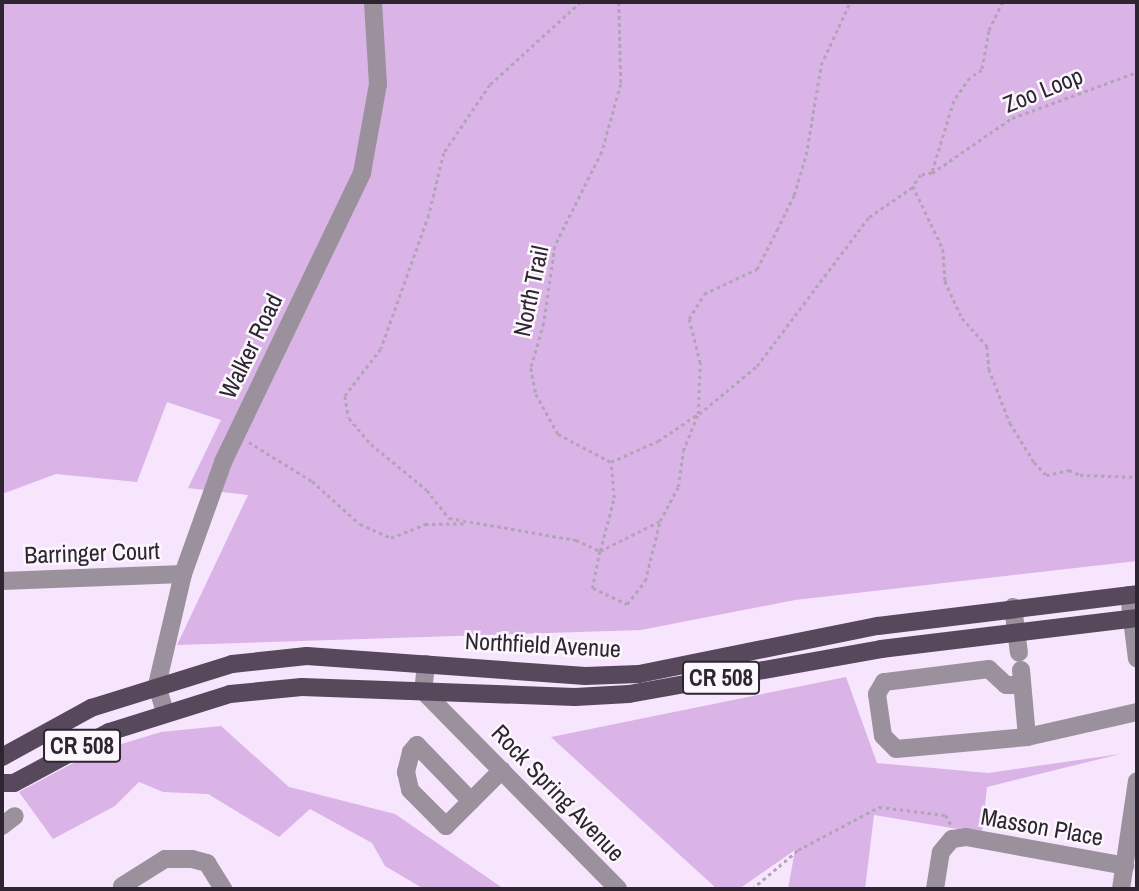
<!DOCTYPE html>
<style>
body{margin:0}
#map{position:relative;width:1139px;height:891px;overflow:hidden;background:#f6e5fc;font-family:"Archivo Narrow",sans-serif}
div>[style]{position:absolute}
.green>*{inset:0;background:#dab3e7}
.path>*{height:2.5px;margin-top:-1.25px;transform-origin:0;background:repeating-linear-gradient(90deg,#b2a4b7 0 3.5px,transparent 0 7px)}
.minor>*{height:18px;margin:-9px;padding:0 9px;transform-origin:9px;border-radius:9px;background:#9a919d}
.major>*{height:18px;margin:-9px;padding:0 9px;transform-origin:9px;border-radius:9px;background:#57485c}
span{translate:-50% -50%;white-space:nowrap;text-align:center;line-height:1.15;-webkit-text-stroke:5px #fcf7fd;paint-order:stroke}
.shield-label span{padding:2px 5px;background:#fcf7fd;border:2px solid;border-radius:5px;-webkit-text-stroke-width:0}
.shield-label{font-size:23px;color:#2d2530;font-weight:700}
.street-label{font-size:24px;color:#2d2530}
.frame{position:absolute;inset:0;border:4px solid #2d2530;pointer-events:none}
</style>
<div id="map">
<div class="green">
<div style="clip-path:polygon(2px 2px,1137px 2px,1137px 561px,795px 600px,641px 630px,177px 645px,248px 495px,188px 488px,221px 420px,167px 402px,137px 482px,56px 474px,2px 494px)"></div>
<div style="clip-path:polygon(846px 677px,877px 763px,988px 773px,1120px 754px,987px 787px,982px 833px,874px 815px,865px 889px,788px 889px,795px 850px,739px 889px,717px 889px,551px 737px)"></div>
<div style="clip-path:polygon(221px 726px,289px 787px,395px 814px,504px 889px,424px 889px,385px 866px,372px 843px,310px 809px,279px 837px,208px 794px,163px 792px,139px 782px,115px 806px,53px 839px,19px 792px,92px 753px,161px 732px)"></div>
</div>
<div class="path">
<div style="left:581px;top:2px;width:123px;rotate:137.6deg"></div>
<div style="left:490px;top:85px;width:82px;rotate:124.1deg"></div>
<div style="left:444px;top:153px;width:64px;rotate:103.6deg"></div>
<div style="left:429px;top:215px;width:142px;rotate:109.7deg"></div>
<div style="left:381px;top:349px;width:59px;rotate:127.5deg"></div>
<div style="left:345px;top:396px;width:22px;rotate:80deg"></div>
<div style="left:349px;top:418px;width:34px;rotate:50deg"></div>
<div style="left:371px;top:444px;width:72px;rotate:39.4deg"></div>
<div style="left:427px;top:490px;width:36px;rotate:52deg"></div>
<div style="left:449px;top:518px;width:129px;rotate:9.8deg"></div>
<div style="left:576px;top:540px;width:26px;rotate:25deg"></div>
<div style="left:600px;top:551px;width:38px;rotate:101deg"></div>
<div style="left:593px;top:588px;width:38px;rotate:25deg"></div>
<div style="left:627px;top:604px;width:29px;rotate:-52deg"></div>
<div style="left:645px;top:581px;width:62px;rotate:-76deg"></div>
<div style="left:660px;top:521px;width:38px;rotate:-62deg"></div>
<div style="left:678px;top:487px;width:36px;rotate:-82deg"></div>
<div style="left:683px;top:451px;width:40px;rotate:-68deg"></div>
<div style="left:619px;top:2px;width:82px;rotate:88.6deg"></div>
<div style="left:621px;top:84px;width:71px;rotate:105.6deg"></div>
<div style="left:602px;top:152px;width:105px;rotate:116.6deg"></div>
<div style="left:555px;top:246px;width:78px;rotate:98.1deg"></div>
<div style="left:544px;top:323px;width:47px;rotate:106.1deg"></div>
<div style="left:531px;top:368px;width:26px;rotate:79deg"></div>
<div style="left:536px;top:394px;width:46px;rotate:61.2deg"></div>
<div style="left:558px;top:434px;width:60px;rotate:27.8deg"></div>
<div style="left:611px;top:462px;width:51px;rotate:-24.1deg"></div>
<div style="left:658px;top:441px;width:48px;rotate:-34deg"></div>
<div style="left:698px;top:414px;width:51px;rotate:-87.8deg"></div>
<div style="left:700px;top:363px;width:45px;rotate:-104deg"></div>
<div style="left:689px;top:319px;width:29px;rotate:-59deg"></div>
<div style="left:704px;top:294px;width:59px;rotate:-25.3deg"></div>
<div style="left:757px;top:269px;width:44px;rotate:-62.9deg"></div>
<div style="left:777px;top:230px;width:39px;rotate:-64deg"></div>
<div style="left:794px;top:195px;width:42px;rotate:-73.3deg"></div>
<div style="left:806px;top:155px;width:91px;rotate:-80.5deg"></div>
<div style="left:821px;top:65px;width:69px;rotate:-65.3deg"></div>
<div style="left:1003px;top:2px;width:32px;rotate:116deg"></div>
<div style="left:989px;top:31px;width:40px;rotate:100deg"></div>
<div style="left:982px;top:70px;width:14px;rotate:146deg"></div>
<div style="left:970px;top:78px;width:28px;rotate:125deg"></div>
<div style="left:954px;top:101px;width:75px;rotate:107deg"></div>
<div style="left:932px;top:173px;width:11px;rotate:170deg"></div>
<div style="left:921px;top:175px;width:14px;rotate:126deg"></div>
<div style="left:913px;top:186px;width:70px;rotate:64.5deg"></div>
<div style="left:943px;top:249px;width:32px;rotate:86deg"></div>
<div style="left:945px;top:281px;width:41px;rotate:65.3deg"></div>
<div style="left:962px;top:318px;width:38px;rotate:48deg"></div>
<div style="left:987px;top:346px;width:23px;rotate:85deg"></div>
<div style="left:989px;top:369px;width:58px;rotate:68.7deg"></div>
<div style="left:1010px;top:423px;width:46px;rotate:58.4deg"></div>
<div style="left:1034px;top:462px;width:18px;rotate:47deg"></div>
<div style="left:1046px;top:475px;width:24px;rotate:-12deg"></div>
<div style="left:1069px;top:470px;width:12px;rotate:24deg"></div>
<div style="left:1080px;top:475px;width:57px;rotate:2deg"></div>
<div style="left:932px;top:173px;width:97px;rotate:-34.5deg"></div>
<div style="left:1012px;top:118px;width:133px;rotate:-20.2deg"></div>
<div style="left:699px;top:414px;width:75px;rotate:-39.6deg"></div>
<div style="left:757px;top:366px;width:186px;rotate:-53.1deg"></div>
<div style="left:869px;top:217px;width:53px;rotate:-34.3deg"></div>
<div style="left:249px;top:442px;width:74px;rotate:31.8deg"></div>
<div style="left:312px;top:481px;width:64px;rotate:41.9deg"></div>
<div style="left:360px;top:524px;width:34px;rotate:24deg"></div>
<div style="left:391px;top:538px;width:37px;rotate:-22deg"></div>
<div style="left:425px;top:524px;width:39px;rotate:-1deg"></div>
<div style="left:600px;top:551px;width:55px;rotate:-75.2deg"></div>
<div style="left:614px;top:498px;width:36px;rotate:-95deg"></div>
<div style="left:600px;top:551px;width:67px;rotate:-26.6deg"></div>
<div style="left:752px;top:889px;width:60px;rotate:-40.3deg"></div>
<div style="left:798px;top:850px;width:92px;rotate:-28deg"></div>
<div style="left:879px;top:807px;width:67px;rotate:6.8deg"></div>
<div style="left:946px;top:815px;width:11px;rotate:63deg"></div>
</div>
<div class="minor">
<div style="left:2px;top:581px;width:181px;rotate:-2.2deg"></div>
<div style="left:1129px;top:595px;width:64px;rotate:82.9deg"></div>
<div style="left:1013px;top:607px;width:46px;rotate:82.6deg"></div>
<div style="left:426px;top:664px;width:27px;rotate:96deg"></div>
<div style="left:423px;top:691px;width:278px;rotate:45.4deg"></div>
<div style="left:1021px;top:670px;width:67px;rotate:84.9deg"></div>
<div style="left:1027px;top:737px;width:113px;rotate:-12.8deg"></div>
<div style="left:1022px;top:685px;width:16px;rotate:180deg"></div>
<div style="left:1006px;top:685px;width:23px;rotate:-137deg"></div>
<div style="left:989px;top:669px;width:106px;rotate:172.9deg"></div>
<div style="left:884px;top:682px;width:14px;rotate:120deg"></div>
<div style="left:877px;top:694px;width:42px;rotate:81.9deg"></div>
<div style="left:883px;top:736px;width:18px;rotate:45deg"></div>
<div style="left:896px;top:749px;width:132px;rotate:-5.2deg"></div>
<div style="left:165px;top:712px;width:28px;rotate:-107deg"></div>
<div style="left:157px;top:685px;width:114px;rotate:-76.8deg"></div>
<div style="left:183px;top:574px;width:119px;rotate:-70.3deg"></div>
<div style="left:223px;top:462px;width:321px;rotate:-64.3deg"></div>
<div style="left:362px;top:173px;width:90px;rotate:-79.8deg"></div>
<div style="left:378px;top:84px;width:82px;rotate:-93.5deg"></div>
<div style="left:471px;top:801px;width:78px;rotate:-134deg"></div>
<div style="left:417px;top:745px;width:9px;rotate:131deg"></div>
<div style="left:411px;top:752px;width:21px;rotate:104deg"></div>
<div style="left:406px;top:772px;width:18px;rotate:77deg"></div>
<div style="left:410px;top:790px;width:51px;rotate:45deg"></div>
<div style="left:446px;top:826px;width:79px;rotate:-45deg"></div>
<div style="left:2px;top:826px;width:16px;rotate:-38deg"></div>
<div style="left:122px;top:886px;width:51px;rotate:-32.1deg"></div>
<div style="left:165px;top:859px;width:27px"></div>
<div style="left:192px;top:859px;width:16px;rotate:15deg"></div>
<div style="left:207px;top:863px;width:31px;rotate:58deg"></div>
<div style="left:935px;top:889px;width:37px;rotate:-81deg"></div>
<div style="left:941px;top:852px;width:17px;rotate:-50deg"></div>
<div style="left:952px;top:839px;width:14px;rotate:-8deg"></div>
<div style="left:966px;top:837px;width:162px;rotate:10.3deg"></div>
<div style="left:1121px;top:889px;width:109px;rotate:-81.6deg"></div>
</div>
<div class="major">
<div style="left:2px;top:757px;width:102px;rotate:-28.8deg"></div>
<div style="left:91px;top:708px;width:148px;rotate:-17.3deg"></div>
<div style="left:232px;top:664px;width:75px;rotate:-6.1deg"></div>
<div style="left:307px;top:656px;width:279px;rotate:4.1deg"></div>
<div style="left:585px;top:676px;width:54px;rotate:-2.1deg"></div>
<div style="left:639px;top:674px;width:244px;rotate:-11.4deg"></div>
<div style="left:878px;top:626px;width:261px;rotate:-7deg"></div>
<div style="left:2px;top:783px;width:12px"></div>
<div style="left:14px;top:783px;width:108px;rotate:-28.2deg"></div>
<div style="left:109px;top:732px;width:127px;rotate:-17.4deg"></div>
<div style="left:230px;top:694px;width:72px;rotate:-5.6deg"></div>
<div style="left:302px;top:687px;width:273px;rotate:2.1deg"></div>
<div style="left:575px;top:697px;width:54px;rotate:-3.2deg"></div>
<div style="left:629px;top:694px;width:256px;rotate:-10.1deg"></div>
<div style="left:881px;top:649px;width:258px;rotate:-6.9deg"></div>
</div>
<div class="shield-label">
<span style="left:721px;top:678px">CR 508</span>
<span style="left:82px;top:746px">CR 508</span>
</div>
<div class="street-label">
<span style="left:1043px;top:90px;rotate:-22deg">Zoo Loop</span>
<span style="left:531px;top:291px;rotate:-78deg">North Trail</span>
<span style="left:251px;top:346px;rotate:-64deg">Walker Road</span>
<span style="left:92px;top:553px;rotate:-2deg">Barringer Court</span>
<span style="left:543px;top:645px;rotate:3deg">Northfield Avenue</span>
<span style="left:558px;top:793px;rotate:46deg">Rock Spring Avenue</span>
<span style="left:1042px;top:827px;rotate:10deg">Masson Place</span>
</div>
<div class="frame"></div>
</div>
